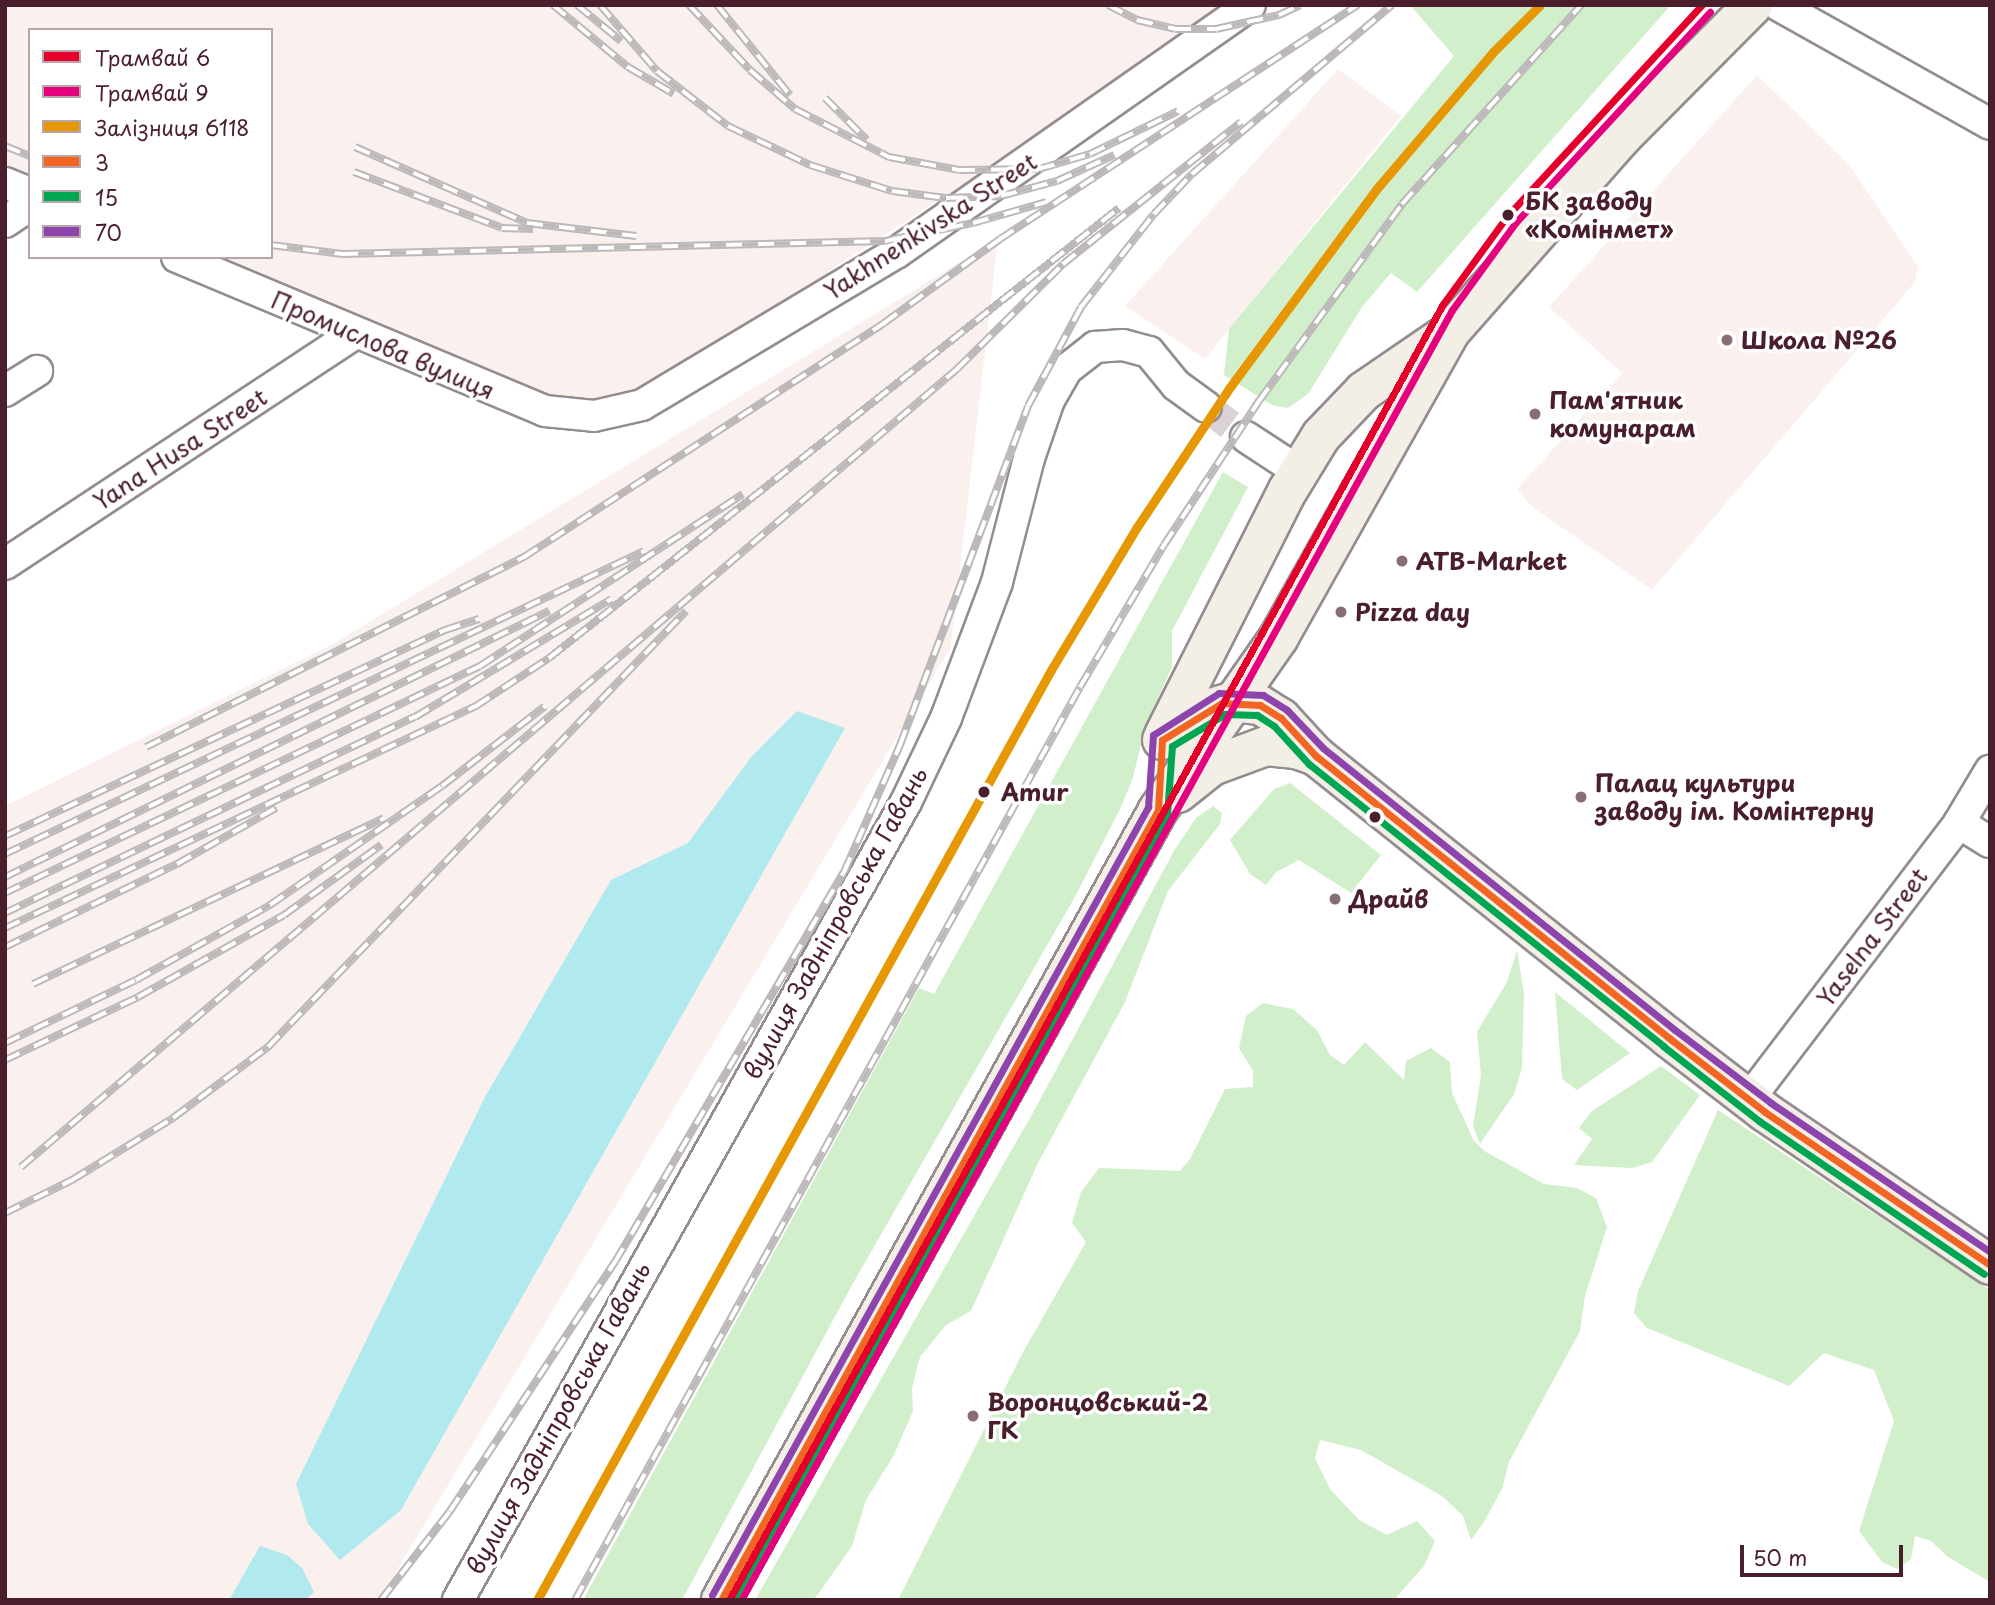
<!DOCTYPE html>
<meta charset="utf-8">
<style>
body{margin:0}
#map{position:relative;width:1995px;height:1605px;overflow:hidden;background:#fff;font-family:"Playpen Sans",sans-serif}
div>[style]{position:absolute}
.built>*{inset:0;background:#faf1ee}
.green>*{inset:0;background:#d2efcc}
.water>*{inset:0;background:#b0e9ee}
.minor-tunnel>*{height:30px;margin-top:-15px;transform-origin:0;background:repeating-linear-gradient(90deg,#dbd2d5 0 30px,transparent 0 45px)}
.roads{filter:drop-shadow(2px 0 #948c8e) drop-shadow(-2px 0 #948c8e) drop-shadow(0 2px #948c8e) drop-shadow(0 -2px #948c8e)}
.minor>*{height:30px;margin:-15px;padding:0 15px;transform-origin:15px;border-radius:15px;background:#fff}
.major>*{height:38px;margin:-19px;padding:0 19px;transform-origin:19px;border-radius:19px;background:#f3efe7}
.rail>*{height:8px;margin-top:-4px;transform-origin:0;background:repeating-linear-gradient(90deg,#fff 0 16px,#bdb8b9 0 32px);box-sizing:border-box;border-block:2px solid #bdb8b9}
.bus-1>*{height:7px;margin:-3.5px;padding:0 3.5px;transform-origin:3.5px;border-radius:3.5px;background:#f26522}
.bus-2>*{height:7px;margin:-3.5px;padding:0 3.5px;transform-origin:3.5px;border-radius:3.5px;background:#00a651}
.bus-3>*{height:7px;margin:-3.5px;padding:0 3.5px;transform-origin:3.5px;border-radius:3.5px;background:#8e44ad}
.rail-1>*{height:9px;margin:-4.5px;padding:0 4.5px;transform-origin:4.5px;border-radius:4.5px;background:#e69804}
.tram-1>*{height:7px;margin:-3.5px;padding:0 3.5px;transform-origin:3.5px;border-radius:3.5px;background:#e4002b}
.tram-2>*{height:7px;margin:-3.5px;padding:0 3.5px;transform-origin:3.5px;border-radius:3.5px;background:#e5007d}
.dots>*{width:19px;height:19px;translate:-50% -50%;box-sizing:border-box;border:4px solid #fff;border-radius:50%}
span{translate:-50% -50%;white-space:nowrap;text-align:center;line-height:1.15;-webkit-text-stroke:7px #fff;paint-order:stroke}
.stop-label{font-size:24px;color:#4a1f2b;font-weight:700}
.left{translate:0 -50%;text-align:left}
.street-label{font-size:24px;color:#4a1f2b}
.poi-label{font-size:24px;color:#4a1f2b;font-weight:700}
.frame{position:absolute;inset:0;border:7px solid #4a1f2b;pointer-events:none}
.legend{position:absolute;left:28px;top:28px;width:245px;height:231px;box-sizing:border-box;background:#fff;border:2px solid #b7a5aa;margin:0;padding:9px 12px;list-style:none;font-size:21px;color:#4a1f2b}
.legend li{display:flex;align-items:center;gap:14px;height:35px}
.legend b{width:35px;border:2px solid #b7a5aa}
.scale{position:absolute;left:1740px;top:1545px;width:163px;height:32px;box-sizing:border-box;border:4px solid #4a1f2b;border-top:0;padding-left:9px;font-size:21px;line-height:24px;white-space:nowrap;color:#4a1f2b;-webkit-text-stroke:5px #fff;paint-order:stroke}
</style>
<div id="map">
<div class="built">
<div style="clip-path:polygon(5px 5px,1224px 5px,1105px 93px,827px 272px,826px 291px,592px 412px,218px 257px,271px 257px,271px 30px,30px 30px,30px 180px,5px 169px)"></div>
<div style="clip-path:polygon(1338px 69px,1401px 116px,1205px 359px,1125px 306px)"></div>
<div style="clip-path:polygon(1757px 75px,1847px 162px,1918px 267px,1915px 282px,1652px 590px,1531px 506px,1517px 489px,1622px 373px,1549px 307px)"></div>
<div style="clip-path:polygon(998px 239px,951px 647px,379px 1600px,5px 1600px,5px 806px,335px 643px)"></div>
</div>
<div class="green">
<div style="clip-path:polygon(1410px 5px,1671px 5px,1417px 292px,1391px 273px,1362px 307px,1308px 394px,1288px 408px,1272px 405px,1224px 375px,1229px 329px,1454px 56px)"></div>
<div style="clip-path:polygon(1223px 472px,1248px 487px,1172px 631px,1172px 667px,1146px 725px,1132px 781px,1120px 809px,1076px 895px,852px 1285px,682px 1600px,583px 1600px,919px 988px,934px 994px)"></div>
<div style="clip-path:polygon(1290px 783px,1381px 855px,1351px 893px,1299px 860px,1276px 872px,1266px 885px,1250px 874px,1230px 840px,1274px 789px)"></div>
<div style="clip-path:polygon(1213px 806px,1222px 813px,1220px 824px,1168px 891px,1125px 1002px,1038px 1163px,971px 1311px,946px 1325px,920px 1357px,912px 1388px,913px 1411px,894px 1455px,866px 1500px,852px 1546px,814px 1600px,755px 1600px,1035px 1109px,1175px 849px,1196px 818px)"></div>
<div style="clip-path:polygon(1517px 950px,1524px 994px,1522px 1068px,1514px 1094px,1480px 1144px,1473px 1126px,1481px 1075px,1477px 1032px,1507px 982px)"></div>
<div style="clip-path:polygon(1555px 992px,1630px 1053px,1577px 1090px,1562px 1079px)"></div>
<div style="clip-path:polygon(1263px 1003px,1293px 1009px,1317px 1030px,1330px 1055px,1344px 1065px,1365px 1042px,1404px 1080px,1406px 1061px,1431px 1048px,1450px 1062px,1452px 1093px,1474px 1141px,1486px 1152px,1544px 1184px,1577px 1188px,1596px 1198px,1607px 1227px,1585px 1296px,1580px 1331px,1509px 1462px,1502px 1489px,1484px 1522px,1471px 1540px,1463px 1516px,1442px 1496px,1361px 1450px,1320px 1440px,1315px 1458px,1330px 1489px,1359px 1520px,1387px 1535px,1417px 1521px,1435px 1541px,1424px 1566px,1394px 1600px,898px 1600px,1023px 1352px,1086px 1242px,1072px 1223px,1081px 1192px,1099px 1168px,1180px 1171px,1190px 1159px,1225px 1089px,1253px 1087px,1253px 1071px,1239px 1048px,1246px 1016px)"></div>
<div style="clip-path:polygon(1661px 1066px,1700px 1095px,1652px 1162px,1632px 1168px,1574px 1165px,1592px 1139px,1579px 1128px,1592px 1111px)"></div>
<div style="clip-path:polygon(1718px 1110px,1990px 1290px,1990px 1582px,1948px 1557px,1931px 1541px,1915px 1536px,1911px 1559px,1897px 1569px,1882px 1562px,1859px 1531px,1894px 1421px,1874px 1370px,1824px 1353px,1789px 1386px,1647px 1328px,1634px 1313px,1638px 1291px)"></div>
</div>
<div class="water">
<div style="clip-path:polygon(797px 711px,845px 728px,401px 1510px,340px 1560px,308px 1524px,296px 1484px,485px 1097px,611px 880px,688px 843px,752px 756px)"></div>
<div style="clip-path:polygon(260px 1546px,287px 1555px,302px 1568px,314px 1592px,305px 1600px,229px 1600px)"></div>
</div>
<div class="minor-tunnel">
<div style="left:1206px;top:407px;width:50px;rotate:36.9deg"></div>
</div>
<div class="roads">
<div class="minor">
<div style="left:1778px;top:5px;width:243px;rotate:29.3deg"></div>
<div style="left:5px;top:183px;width:27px;rotate:22deg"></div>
<div style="left:5px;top:222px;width:30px;rotate:-34deg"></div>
<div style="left:177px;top:257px;width:399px;rotate:22.7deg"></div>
<div style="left:545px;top:411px;width:49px;rotate:5.8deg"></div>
<div style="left:594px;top:416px;width:49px;rotate:-12.9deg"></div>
<div style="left:642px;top:405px;width:296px;rotate:-30.9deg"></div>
<div style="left:896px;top:253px;width:432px;rotate:-35deg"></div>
<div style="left:5px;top:391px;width:38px;rotate:-32deg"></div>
<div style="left:1246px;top:437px;width:62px;rotate:33.2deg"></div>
<div style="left:5px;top:564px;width:418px;rotate:-33.4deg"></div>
<div style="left:1959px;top:823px;width:36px;rotate:32deg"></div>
<div style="left:1749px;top:1099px;width:347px;rotate:-52.7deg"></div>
<div style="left:1959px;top:823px;width:61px;rotate:-59.2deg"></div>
<div style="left:458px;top:1600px;width:915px;rotate:-60.69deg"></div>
<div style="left:906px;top:802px;width:93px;rotate:-64.5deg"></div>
<div style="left:946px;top:718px;width:145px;rotate:-69.4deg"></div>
<div style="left:997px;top:582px;width:128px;rotate:-75.5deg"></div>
<div style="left:1029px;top:458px;width:61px;rotate:-71deg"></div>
<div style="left:1049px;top:400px;width:36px;rotate:-60deg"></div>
<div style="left:1067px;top:369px;width:36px;rotate:-38deg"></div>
<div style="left:1095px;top:347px;width:28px;rotate:-4deg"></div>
<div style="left:1123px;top:345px;width:27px;rotate:15deg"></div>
<div style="left:1149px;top:352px;width:43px;rotate:50.7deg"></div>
<div style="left:1176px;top:385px;width:37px;rotate:36deg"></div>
</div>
<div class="major">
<div style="left:1164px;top:735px;width:275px;rotate:-63.2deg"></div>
<div style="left:1288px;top:490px;width:63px;rotate:-58.6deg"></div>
<div style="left:1321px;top:436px;width:62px;rotate:-46.3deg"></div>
<div style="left:1364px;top:391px;width:96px;rotate:-34.4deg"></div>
<div style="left:1162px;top:740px;width:55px;rotate:-34deg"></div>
<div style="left:1208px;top:709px;width:24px;rotate:-17deg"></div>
<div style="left:1231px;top:702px;width:29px;rotate:6deg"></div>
<div style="left:1260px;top:705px;width:25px;rotate:32deg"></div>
<div style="left:1281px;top:718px;width:52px;rotate:47.4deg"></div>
<div style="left:1316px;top:756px;width:452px;rotate:38.6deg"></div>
<div style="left:1669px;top:1038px;width:121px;rotate:37.6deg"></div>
<div style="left:1765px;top:1112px;width:272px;rotate:34.2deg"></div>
<div style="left:1178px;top:793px;width:43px;rotate:-38.5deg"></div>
<div style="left:1212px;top:766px;width:58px;rotate:-20.3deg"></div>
<div style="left:1266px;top:746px;width:30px;rotate:6deg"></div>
<div style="left:1296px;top:749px;width:21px;rotate:19deg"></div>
<div style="left:721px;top:1600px;width:903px;rotate:-61.05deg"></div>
<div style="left:1158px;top:810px;width:211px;rotate:-55deg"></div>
<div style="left:1279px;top:637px;width:350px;rotate:-60.7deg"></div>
<div style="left:1450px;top:332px;width:259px;rotate:-48.6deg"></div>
<div style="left:1621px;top:138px;width:187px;rotate:-45.2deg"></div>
</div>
</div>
<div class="rail">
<div style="left:553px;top:5px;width:97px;rotate:39.6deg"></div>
<div style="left:628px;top:67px;width:53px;rotate:30.4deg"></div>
<div style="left:577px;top:5px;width:57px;rotate:39.3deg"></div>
<div style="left:600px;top:5px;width:87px;rotate:49.2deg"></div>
<div style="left:657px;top:71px;width:90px;rotate:37.8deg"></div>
<div style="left:728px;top:126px;width:91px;rotate:25.4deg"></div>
<div style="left:810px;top:165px;width:86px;rotate:17.6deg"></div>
<div style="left:892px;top:191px;width:54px;rotate:7.4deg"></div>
<div style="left:946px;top:198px;width:55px;rotate:-2.1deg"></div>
<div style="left:1001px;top:196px;width:58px;rotate:-15deg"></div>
<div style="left:1057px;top:181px;width:63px;rotate:-24.5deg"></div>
<div style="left:689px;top:5px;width:89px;rotate:46.8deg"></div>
<div style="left:750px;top:70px;width:60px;rotate:40.9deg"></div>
<div style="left:795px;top:109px;width:106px;rotate:27.1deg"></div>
<div style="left:889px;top:157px;width:71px;rotate:10.5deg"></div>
<div style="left:959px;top:170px;width:80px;rotate:-0.7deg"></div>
<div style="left:1039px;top:169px;width:53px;rotate:-16.4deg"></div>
<div style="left:1090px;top:154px;width:98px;rotate:-26deg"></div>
<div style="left:717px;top:5px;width:116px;rotate:51deg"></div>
<div style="left:1108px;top:5px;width:33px;rotate:27deg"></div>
<div style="left:1137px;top:20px;width:39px;rotate:13deg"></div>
<div style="left:1175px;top:29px;width:41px"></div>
<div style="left:1216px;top:29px;width:65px;rotate:-12.5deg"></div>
<div style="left:1279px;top:15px;width:23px;rotate:-25deg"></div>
<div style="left:825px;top:98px;width:59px;rotate:45deg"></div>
<div style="left:5px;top:146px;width:27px;rotate:22deg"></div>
<div style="left:355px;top:147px;width:188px;rotate:23.8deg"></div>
<div style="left:527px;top:223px;width:110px;rotate:6.8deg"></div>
<div style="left:354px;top:172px;width:158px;rotate:20.7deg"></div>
<div style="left:502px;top:228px;width:31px;rotate:2deg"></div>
<div style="left:271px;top:245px;width:72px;rotate:7.2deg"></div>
<div style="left:342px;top:254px;width:543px;rotate:-1.37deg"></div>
<div style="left:885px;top:241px;width:90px;rotate:-11.6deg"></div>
<div style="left:973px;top:223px;width:76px;rotate:-16deg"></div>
<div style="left:146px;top:747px;width:423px;rotate:-26.7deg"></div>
<div style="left:524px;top:557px;width:429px;rotate:-33deg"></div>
<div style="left:884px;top:323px;width:143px;rotate:-35.9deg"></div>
<div style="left:1000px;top:239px;width:428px;rotate:-33.2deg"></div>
<div style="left:5px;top:836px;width:486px;rotate:-25.1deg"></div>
<div style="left:445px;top:630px;width:36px;rotate:-18deg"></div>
<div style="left:5px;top:854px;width:707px;rotate:-25.37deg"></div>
<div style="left:5px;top:877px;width:606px;rotate:-26.06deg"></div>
<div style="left:5px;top:893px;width:526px;rotate:-25.54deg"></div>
<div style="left:480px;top:666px;width:314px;rotate:-33.2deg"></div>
<div style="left:5px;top:913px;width:454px;rotate:-25.6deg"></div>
<div style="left:415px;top:717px;width:229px;rotate:-31deg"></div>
<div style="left:5px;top:928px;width:521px;rotate:-25.24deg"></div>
<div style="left:476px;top:706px;width:87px;rotate:-33.3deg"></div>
<div style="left:549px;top:658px;width:726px;rotate:-38.29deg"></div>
<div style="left:5px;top:947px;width:191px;rotate:-25.8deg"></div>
<div style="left:177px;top:864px;width:114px;rotate:-29.5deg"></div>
<div style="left:33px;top:984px;width:388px;rotate:-25.3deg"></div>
<div style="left:5px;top:1043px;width:145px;rotate:-25.7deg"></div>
<div style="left:136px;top:980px;width:154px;rotate:-29.2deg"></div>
<div style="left:270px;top:905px;width:209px;rotate:-34.7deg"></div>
<div style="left:442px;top:786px;width:130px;rotate:-37.8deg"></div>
<div style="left:5px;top:1060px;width:147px;rotate:-25.3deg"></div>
<div style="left:138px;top:997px;width:167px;rotate:-29.3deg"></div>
<div style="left:284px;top:915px;width:120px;rotate:-35.8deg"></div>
<div style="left:21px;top:1167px;width:1230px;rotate:-40.45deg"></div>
<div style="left:957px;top:369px;width:149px;rotate:-44.7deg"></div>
<div style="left:1063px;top:264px;width:228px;rotate:-38.6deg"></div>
<div style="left:5px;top:1213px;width:75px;rotate:-26.2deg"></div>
<div style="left:72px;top:1180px;width:119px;rotate:-31.5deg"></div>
<div style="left:173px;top:1118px;width:119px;rotate:-36.8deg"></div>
<div style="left:268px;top:1047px;width:604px;rotate:-46.21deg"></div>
<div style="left:381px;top:1600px;width:113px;rotate:-52.2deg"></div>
<div style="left:450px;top:1511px;width:299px;rotate:-56.5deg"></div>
<div style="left:615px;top:1262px;width:452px;rotate:-59.6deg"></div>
<div style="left:844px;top:872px;width:139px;rotate:-66.2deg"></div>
<div style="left:900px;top:745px;width:362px;rotate:-69.3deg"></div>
<div style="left:1028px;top:406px;width:112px;rotate:-61.8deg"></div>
<div style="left:1081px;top:307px;width:118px;rotate:-51.9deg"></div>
<div style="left:1154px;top:214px;width:55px;rotate:-46.5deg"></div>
<div style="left:1192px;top:174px;width:262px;rotate:-40.2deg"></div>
<div style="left:575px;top:1600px;width:1043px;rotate:-61.05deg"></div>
<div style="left:1080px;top:687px;width:165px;rotate:-59.4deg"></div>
<div style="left:1164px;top:545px;width:173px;rotate:-56.6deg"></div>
<div style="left:1259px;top:401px;width:243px;rotate:-54deg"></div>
<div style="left:1402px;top:204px;width:268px;rotate:-48deg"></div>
</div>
<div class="bus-1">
<div style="left:721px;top:1600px;width:903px;rotate:-61.05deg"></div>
<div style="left:1158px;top:810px;width:70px;rotate:-86.7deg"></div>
<div style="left:1162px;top:740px;width:70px;rotate:-31.7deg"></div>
<div style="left:1222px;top:703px;width:38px;rotate:3deg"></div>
<div style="left:1260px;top:705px;width:25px;rotate:32deg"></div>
<div style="left:1281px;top:718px;width:52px;rotate:47.4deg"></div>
<div style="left:1316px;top:756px;width:452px;rotate:38.6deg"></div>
<div style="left:1669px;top:1038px;width:121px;rotate:37.6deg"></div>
<div style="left:1765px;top:1112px;width:272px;rotate:34.2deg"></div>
</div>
<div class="bus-2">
<div style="left:733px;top:1600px;width:897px;rotate:-61.06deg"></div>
<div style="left:1167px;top:815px;width:69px;rotate:-85.9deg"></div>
<div style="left:1172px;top:746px;width:62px;rotate:-31.1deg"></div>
<div style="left:1225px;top:714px;width:32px;rotate:2deg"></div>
<div style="left:1257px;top:715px;width:20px;rotate:33deg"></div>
<div style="left:1274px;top:726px;width:52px;rotate:47.4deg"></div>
<div style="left:1309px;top:764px;width:453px;rotate:38.5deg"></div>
<div style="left:1663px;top:1046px;width:122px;rotate:38deg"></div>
<div style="left:1759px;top:1121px;width:272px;rotate:34.2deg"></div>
</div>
<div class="bus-3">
<div style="left:712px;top:1595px;width:901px;rotate:-61.04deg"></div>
<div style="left:1148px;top:807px;width:72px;rotate:-86deg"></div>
<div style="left:1153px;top:735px;width:78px;rotate:-32.5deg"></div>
<div style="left:1219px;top:693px;width:44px;rotate:2.6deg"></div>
<div style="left:1263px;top:695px;width:28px;rotate:32deg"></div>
<div style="left:1287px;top:710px;width:52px;rotate:46.5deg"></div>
<div style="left:1323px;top:748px;width:451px;rotate:38.7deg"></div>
<div style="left:1675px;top:1030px;width:121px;rotate:37.2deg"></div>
<div style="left:1771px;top:1103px;width:265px;rotate:34.2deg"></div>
</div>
<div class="rail-1">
<div style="left:537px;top:1600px;width:1063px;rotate:-61.07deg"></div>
<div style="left:1051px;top:670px;width:167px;rotate:-59deg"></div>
<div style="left:1137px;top:527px;width:168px;rotate:-56.4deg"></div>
<div style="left:1230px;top:387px;width:250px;rotate:-53.5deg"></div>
<div style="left:1379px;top:186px;width:176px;rotate:-49.6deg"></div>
<div style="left:1493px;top:52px;width:66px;rotate:-45deg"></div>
</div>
<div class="tram-1">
<div style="left:729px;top:1600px;width:1480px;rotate:-61.15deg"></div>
<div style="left:1443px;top:304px;width:110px;rotate:-53.9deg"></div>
<div style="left:1508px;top:215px;width:286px;rotate:-47.3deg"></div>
</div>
<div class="tram-2">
<div style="left:741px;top:1600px;width:1473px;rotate:-61.14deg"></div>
<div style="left:1452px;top:310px;width:109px;rotate:-54deg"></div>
<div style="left:1516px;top:222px;width:286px;rotate:-47.3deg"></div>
</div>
<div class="dots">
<div style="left:1508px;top:215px;background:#4a1f2b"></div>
<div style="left:1727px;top:340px;background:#896d75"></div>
<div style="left:1535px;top:414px;background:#896d75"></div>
<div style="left:1402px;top:561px;background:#896d75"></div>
<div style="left:1341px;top:612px;background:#896d75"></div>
<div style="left:984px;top:792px;background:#4a1f2b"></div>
<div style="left:1581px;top:797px;background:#896d75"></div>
<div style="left:1375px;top:817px;background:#4a1f2b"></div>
<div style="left:1335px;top:899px;background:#896d75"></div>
<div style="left:973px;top:1416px;background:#896d75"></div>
</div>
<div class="stop-label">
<span class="left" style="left:1525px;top:215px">БК заводу<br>«Комінмет»</span>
<span class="left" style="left:1001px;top:792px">Amur</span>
</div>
<div class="street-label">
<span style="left:930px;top:226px;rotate:-33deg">Yakhnenkivska Street</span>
<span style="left:383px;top:345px;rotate:23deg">Промислова вулиця</span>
<span style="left:180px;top:449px;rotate:-33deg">Yana Husa Street</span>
<span style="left:835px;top:923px;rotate:-61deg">вулиця Задніпровська Гавань</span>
<span style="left:1872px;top:937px;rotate:-53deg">Yaselna Street</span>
<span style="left:558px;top:1418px;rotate:-61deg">вулиця Задніпровська Гавань</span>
</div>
<div class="poi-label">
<span class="left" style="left:1741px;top:340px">Школа №26</span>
<span class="left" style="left:1549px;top:414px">Пам'ятник<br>комунарам</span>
<span class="left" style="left:1416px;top:561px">ATB-Market</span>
<span class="left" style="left:1355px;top:612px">Pizza day</span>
<span class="left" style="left:1595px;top:797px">Палац культури<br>заводу ім. Комінтерну</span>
<span class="left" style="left:1349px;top:899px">Драйв</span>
<span class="left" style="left:987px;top:1416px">Воронцовський-2<br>ГК</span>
</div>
<div class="frame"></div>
<ul class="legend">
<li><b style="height:9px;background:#e4002b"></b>Трамвай 6</li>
<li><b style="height:9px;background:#e5007d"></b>Трамвай 9</li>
<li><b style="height:9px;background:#e69804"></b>Залізниця 6118</li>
<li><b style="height:9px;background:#f26522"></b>3</li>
<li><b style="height:9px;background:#00a651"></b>15</li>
<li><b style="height:9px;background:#8e44ad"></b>70</li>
</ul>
<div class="scale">50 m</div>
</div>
